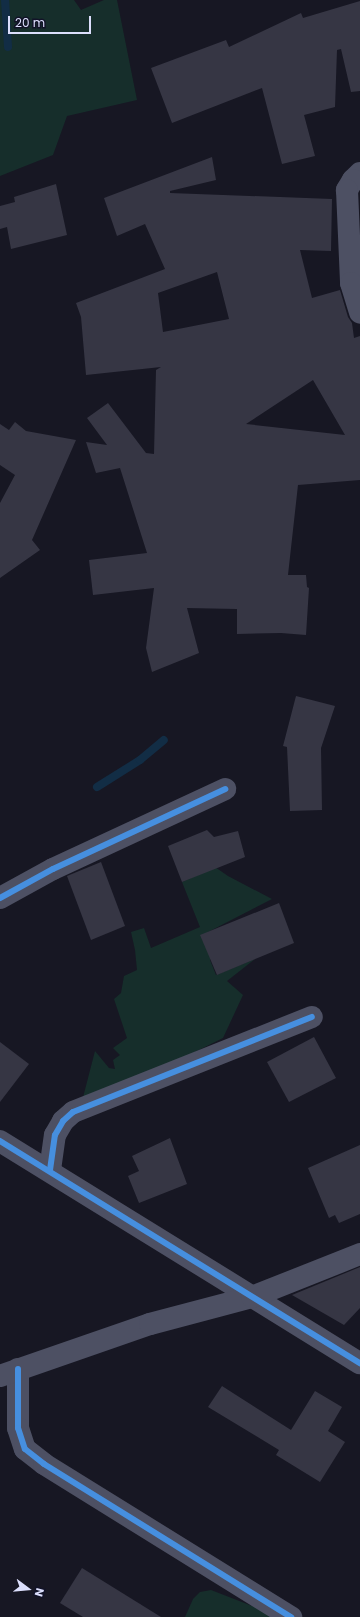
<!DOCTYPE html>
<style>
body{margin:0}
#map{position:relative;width:360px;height:1617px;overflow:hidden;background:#171723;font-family:Poppins,sans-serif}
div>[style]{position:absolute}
.green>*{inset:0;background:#162e2b}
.stream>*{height:8px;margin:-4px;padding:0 4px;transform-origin:4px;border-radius:4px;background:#122d45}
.building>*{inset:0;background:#363644}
.street>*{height:22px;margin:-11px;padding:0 11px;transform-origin:11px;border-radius:11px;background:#4d5063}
.cycleway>*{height:6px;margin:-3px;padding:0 3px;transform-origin:3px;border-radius:3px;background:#468fdf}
span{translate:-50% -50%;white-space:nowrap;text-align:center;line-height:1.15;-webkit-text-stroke:3.5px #121328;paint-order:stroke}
.north{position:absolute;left:8px;top:1569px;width:40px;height:40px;-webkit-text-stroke:3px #121328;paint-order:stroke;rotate:106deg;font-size:11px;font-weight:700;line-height:16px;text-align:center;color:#dcdffc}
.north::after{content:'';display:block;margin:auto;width:14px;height:18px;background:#dcdffc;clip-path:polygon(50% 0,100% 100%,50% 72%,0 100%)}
.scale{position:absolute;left:8px;top:16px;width:83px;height:18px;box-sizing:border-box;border:2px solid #dcdffc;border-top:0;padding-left:5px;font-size:12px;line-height:14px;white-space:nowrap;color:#dcdffc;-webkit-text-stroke:3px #121328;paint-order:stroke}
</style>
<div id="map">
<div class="green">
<div style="clip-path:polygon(0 0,74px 0,81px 10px,104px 0,117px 0,137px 100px,67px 116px,53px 155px,0 176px)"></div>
<div style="clip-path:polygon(215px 867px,228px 876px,272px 899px,208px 932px,215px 942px,210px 960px,216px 975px,255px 959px,227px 981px,243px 995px,223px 1038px,80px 1109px,95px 1051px,109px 1068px,115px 1069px,113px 1060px,120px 1055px,113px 1048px,127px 1038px,114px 999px,121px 993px,124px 976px,137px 970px,135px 950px,131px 932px,144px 928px,151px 948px,200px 927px,182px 882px)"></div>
<div style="clip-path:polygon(211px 1590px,265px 1611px,275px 1617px,185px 1617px,193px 1599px,200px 1592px)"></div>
</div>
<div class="stream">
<div style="left:5px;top:0;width:47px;rotate:86.3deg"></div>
<div style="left:97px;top:787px;width:51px;rotate:-32.1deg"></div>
<div style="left:140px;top:760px;width:31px;rotate:-40deg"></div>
</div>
<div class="building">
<div style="clip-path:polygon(360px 1px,360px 91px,351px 92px,341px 49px,337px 50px,335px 107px,304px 115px,315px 156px,282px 164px,262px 88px,172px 123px,151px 68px,226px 40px,229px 47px,301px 13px,303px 18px)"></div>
<div style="clip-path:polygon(evenodd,212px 157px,216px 180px,170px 191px,170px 193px,332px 199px,331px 251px,300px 250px,312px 298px,340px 290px,348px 317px,352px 323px,354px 338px,360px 336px,360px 480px,298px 485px,288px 575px,306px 575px,307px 587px,309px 588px,306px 635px,281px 633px,237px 634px,237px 609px,187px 608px,199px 653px,152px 672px,146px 648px,154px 588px,93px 595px,89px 560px,147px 553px,120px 468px,96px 473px,86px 442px,107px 445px,87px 418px,108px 403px,146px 453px,154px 454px,156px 370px,161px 367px,86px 375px,81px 317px,76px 303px,165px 269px,145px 224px,117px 236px,104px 198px,212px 157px,217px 272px,229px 319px,163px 332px,158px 293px,217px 272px,212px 157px,313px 380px,345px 435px,246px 424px,313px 380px)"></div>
<div style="clip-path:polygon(56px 184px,67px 235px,11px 249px,7px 227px,0 229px,0 206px,15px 202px,14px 197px)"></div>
<div style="clip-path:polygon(15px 422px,26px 431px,76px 440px,32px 540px,40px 550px,0 578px,0 503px,15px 475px,0 465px,0 424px,9px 430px)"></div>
<div style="clip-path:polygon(296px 696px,335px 706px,321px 748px,322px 810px,290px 811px,287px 747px,283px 746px)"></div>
<div style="clip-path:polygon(207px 830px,214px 837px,238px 831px,245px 857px,182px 882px,168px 846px)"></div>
<div style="clip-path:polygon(101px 862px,125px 926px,91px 940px,67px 876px)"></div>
<div style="clip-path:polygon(279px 903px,294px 943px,217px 975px,200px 935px)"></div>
<div style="clip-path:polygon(314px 1037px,336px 1078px,289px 1102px,267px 1062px)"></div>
<div style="clip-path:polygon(0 1042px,29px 1064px,0 1102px)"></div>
<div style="clip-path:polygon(170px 1138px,187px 1184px,139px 1203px,128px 1176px,139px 1171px,132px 1156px)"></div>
<div style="clip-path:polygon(360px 1145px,360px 1214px,339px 1223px,335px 1215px,329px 1218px,308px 1168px)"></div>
<div style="clip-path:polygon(360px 1267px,360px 1308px,344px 1325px,292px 1295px)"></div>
<div style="clip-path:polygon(222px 1386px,291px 1430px,315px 1391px,342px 1407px,328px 1431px,345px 1442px,320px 1482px,276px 1455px,279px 1450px,208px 1407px)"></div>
<div style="clip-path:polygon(82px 1568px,161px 1617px,83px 1617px,60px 1603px)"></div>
</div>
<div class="street">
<div style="left:360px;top:173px;width:10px;rotate:135deg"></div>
<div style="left:353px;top:180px;width:12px;rotate:121deg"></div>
<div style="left:347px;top:190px;width:93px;rotate:87.5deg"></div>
<div style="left:351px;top:283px;width:31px;rotate:73deg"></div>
<div style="left:0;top:898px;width:60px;rotate:-28.7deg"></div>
<div style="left:53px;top:869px;width:190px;rotate:-24.9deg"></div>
<div style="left:0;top:1141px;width:423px;rotate:31.7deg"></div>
<div style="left:50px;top:1170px;width:35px;rotate:-82deg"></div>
<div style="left:55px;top:1135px;width:16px;rotate:-60deg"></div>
<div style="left:63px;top:1121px;width:13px;rotate:-42deg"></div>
<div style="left:73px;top:1112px;width:257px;rotate:-21.7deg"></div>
<div style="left:18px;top:1369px;width:59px;rotate:90deg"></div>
<div style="left:18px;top:1428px;width:22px;rotate:72deg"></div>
<div style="left:25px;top:1449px;width:24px;rotate:38deg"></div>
<div style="left:44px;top:1464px;width:291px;rotate:31.8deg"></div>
<div style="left:0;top:1376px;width:159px;rotate:-19.1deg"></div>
<div style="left:150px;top:1324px;width:106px;rotate:-14.8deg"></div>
<div style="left:252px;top:1297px;width:116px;rotate:-21.7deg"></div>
</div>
<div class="cycleway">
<div style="left:0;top:898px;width:60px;rotate:-28.7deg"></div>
<div style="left:53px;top:869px;width:190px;rotate:-24.9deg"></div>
<div style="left:0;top:1141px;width:423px;rotate:31.7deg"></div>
<div style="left:50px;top:1170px;width:35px;rotate:-82deg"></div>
<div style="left:55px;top:1135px;width:16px;rotate:-60deg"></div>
<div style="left:63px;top:1121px;width:13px;rotate:-42deg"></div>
<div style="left:73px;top:1112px;width:257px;rotate:-21.7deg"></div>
<div style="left:18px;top:1369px;width:59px;rotate:90deg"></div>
<div style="left:18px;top:1428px;width:22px;rotate:72deg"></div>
<div style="left:25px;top:1449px;width:24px;rotate:38deg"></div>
<div style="left:44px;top:1464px;width:291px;rotate:31.8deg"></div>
</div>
<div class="north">N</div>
<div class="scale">20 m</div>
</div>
